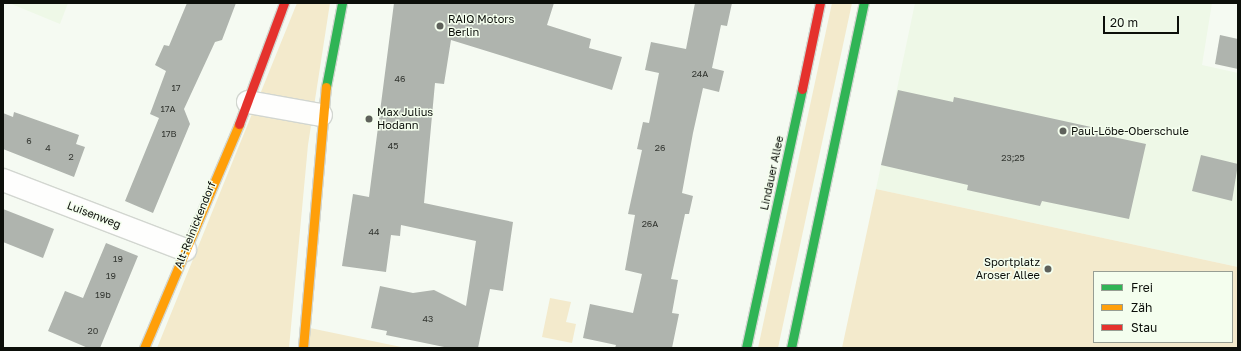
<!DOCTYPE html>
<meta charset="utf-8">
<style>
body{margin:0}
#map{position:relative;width:1241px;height:351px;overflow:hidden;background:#f5faf2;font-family:"Golos Text",sans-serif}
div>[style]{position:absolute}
.built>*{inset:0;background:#eef8e7}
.green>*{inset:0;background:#f3eacc}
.building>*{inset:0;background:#afb4ae}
.roads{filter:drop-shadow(1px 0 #d2d6d0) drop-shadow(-1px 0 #d2d6d0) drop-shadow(0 1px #d2d6d0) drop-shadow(0 -1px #d2d6d0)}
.street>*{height:22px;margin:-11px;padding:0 11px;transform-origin:11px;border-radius:11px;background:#fefefd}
.fast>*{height:9px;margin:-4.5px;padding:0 4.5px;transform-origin:4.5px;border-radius:4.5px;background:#30b455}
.slow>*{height:9px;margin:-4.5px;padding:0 4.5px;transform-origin:4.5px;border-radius:4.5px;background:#ff9f0a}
.jam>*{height:9px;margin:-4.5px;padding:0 4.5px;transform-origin:4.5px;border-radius:4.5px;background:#e5322d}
.dots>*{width:11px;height:11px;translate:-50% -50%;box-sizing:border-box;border:2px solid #f4feee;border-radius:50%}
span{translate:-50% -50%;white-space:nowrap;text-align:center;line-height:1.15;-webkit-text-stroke:3px #f4feee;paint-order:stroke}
.number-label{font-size:9px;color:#353833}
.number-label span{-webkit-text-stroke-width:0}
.poi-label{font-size:11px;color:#0c0f0a}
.left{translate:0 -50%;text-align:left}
.right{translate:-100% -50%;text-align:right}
.street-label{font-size:11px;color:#0c0f0a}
.frame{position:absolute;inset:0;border:4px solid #0c0f0a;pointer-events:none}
.legend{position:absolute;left:1093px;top:271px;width:140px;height:72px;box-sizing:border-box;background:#f4feee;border:1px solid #979e93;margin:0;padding:5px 7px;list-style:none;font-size:12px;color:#0c0f0a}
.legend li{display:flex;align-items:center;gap:8px;height:20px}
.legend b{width:20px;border:1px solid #979e93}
.scale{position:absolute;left:1103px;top:16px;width:76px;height:18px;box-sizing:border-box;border:2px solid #0c0f0a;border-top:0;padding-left:5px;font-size:12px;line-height:14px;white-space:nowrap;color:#0c0f0a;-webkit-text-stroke:3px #f4feee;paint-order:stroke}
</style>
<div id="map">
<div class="built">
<div style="clip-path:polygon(9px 3px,68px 3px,60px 24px)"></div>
<div style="clip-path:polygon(915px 3px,1212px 3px,1202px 65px,1238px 73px,1238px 267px,876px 189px)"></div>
</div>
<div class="green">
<div style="clip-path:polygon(297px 3px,330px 3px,308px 145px,289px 348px,157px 348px)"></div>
<div style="clip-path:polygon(832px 3px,852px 3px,778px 348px,758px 348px)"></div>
<div style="clip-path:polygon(evenodd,876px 189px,1238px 267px,1238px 348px,842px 348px,876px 189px,1094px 272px,1232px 272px,1232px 342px,1094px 342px,1094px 272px)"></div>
<div style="clip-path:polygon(550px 298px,571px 302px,566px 322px,576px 324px,572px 343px,542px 337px)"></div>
<div style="clip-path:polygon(305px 327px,406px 348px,303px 348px)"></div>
</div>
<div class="building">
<div style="clip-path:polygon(187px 3px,236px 3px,222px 40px,215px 42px,184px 109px,190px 124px,153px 213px,125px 201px,159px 118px,150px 114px,166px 71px,155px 65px,164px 45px,169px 46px)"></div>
<div style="clip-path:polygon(394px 3px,554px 3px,547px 25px,591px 39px,589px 48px,622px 57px,612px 90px,451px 40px,444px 84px,435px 83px,424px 203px,513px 222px,503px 291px,490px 289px,478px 348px,449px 348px,386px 335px,387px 331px,371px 328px,380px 286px,413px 293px,434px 290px,466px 306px,476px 241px,401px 225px,400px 236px,391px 235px,386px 272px,342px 266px,353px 194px,369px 197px)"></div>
<div style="clip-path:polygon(695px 3px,732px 3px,727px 26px,721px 25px,712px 68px,724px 71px,719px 92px,703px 88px,693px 133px,682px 193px,693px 196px,689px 214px,685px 214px,671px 279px,678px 280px,672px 313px,679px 314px,672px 348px,615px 348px,616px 345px,583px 338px,590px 304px,633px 313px,642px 274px,625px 270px,635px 215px,628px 214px,642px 150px,637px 149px,643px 122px,649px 123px,659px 73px,645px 70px,651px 42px,686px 49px)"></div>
<div style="clip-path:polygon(1220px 35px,1238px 39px,1238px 69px,1215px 64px)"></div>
<div style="clip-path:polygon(898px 90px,953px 102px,954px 97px,1091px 127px,1090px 132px,1146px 144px,1129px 219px,1042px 201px,1040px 206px,967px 190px,968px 185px,881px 165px)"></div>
<div style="clip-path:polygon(14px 112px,79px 135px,76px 144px,85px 147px,74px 177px,3px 149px,3px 113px,13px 117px)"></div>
<div style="clip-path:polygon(1201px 155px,1238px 164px,1232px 201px,1192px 191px)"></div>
<div style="clip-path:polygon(3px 209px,54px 229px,43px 258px,3px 242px)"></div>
<div style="clip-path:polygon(106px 243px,138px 256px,100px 348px,88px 348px,48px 331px,65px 291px,83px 298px)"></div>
</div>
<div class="roads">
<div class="street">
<div style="left:248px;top:102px;width:74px;rotate:10.1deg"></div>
<div style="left:3px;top:180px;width:195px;rotate:21deg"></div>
</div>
<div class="fast">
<div style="left:326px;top:87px;width:86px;rotate:-79.2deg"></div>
<div style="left:746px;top:348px;width:265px;rotate:-77.8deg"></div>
<div style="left:791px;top:348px;width:353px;rotate:-78.1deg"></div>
</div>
<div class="slow">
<div style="left:144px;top:348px;width:243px;rotate:-67deg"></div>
<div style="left:303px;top:348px;width:262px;rotate:-85deg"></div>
</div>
<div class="jam">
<div style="left:802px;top:89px;width:88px;rotate:-78.2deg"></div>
<div style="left:239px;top:124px;width:129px;rotate:-69.6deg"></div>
</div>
</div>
<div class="dots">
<div style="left:440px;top:26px;background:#5e615b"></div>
<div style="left:369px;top:119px;background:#5e615b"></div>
<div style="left:1063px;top:131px;background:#5e615b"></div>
<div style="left:1048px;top:269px;background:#5e615b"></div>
</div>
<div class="number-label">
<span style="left:700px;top:74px">24A</span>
<span style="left:400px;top:79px">46</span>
<span style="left:176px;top:88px">17</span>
<span style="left:168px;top:109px">17A</span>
<span style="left:169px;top:134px">17B</span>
<span style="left:29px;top:141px">6</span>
<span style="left:393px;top:146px">45</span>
<span style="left:48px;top:148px">4</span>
<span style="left:660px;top:148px">26</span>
<span style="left:71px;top:157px">2</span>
<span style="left:1013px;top:158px">23;25</span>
<span style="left:650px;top:224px">26A</span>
<span style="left:374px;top:232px">44</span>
<span style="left:118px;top:259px">19</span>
<span style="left:111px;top:276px">19</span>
<span style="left:103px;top:295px">19b</span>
<span style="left:428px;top:319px">43</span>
<span style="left:93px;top:331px">20</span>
</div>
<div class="poi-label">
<span class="left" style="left:448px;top:26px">RAIQ Motors<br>Berlin</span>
<span class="left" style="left:377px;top:119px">Max Julius<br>Hodann</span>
<span class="left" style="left:1071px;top:131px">Paul-Löbe-Oberschule</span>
<span class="right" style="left:1040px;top:269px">Sportplatz<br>Aroser Allee</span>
</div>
<div class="street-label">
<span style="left:772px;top:173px;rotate:-78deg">Lindauer Allee</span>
<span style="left:94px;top:215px;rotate:21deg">Luisenweg</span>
<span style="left:195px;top:225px;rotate:-68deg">Alt-Reinickendorf</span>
</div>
<div class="frame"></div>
<ul class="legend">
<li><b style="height:5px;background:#30b455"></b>Frei</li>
<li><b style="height:5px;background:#ff9f0a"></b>Zäh</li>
<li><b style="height:5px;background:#e5322d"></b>Stau</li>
</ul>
<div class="scale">20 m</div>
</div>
